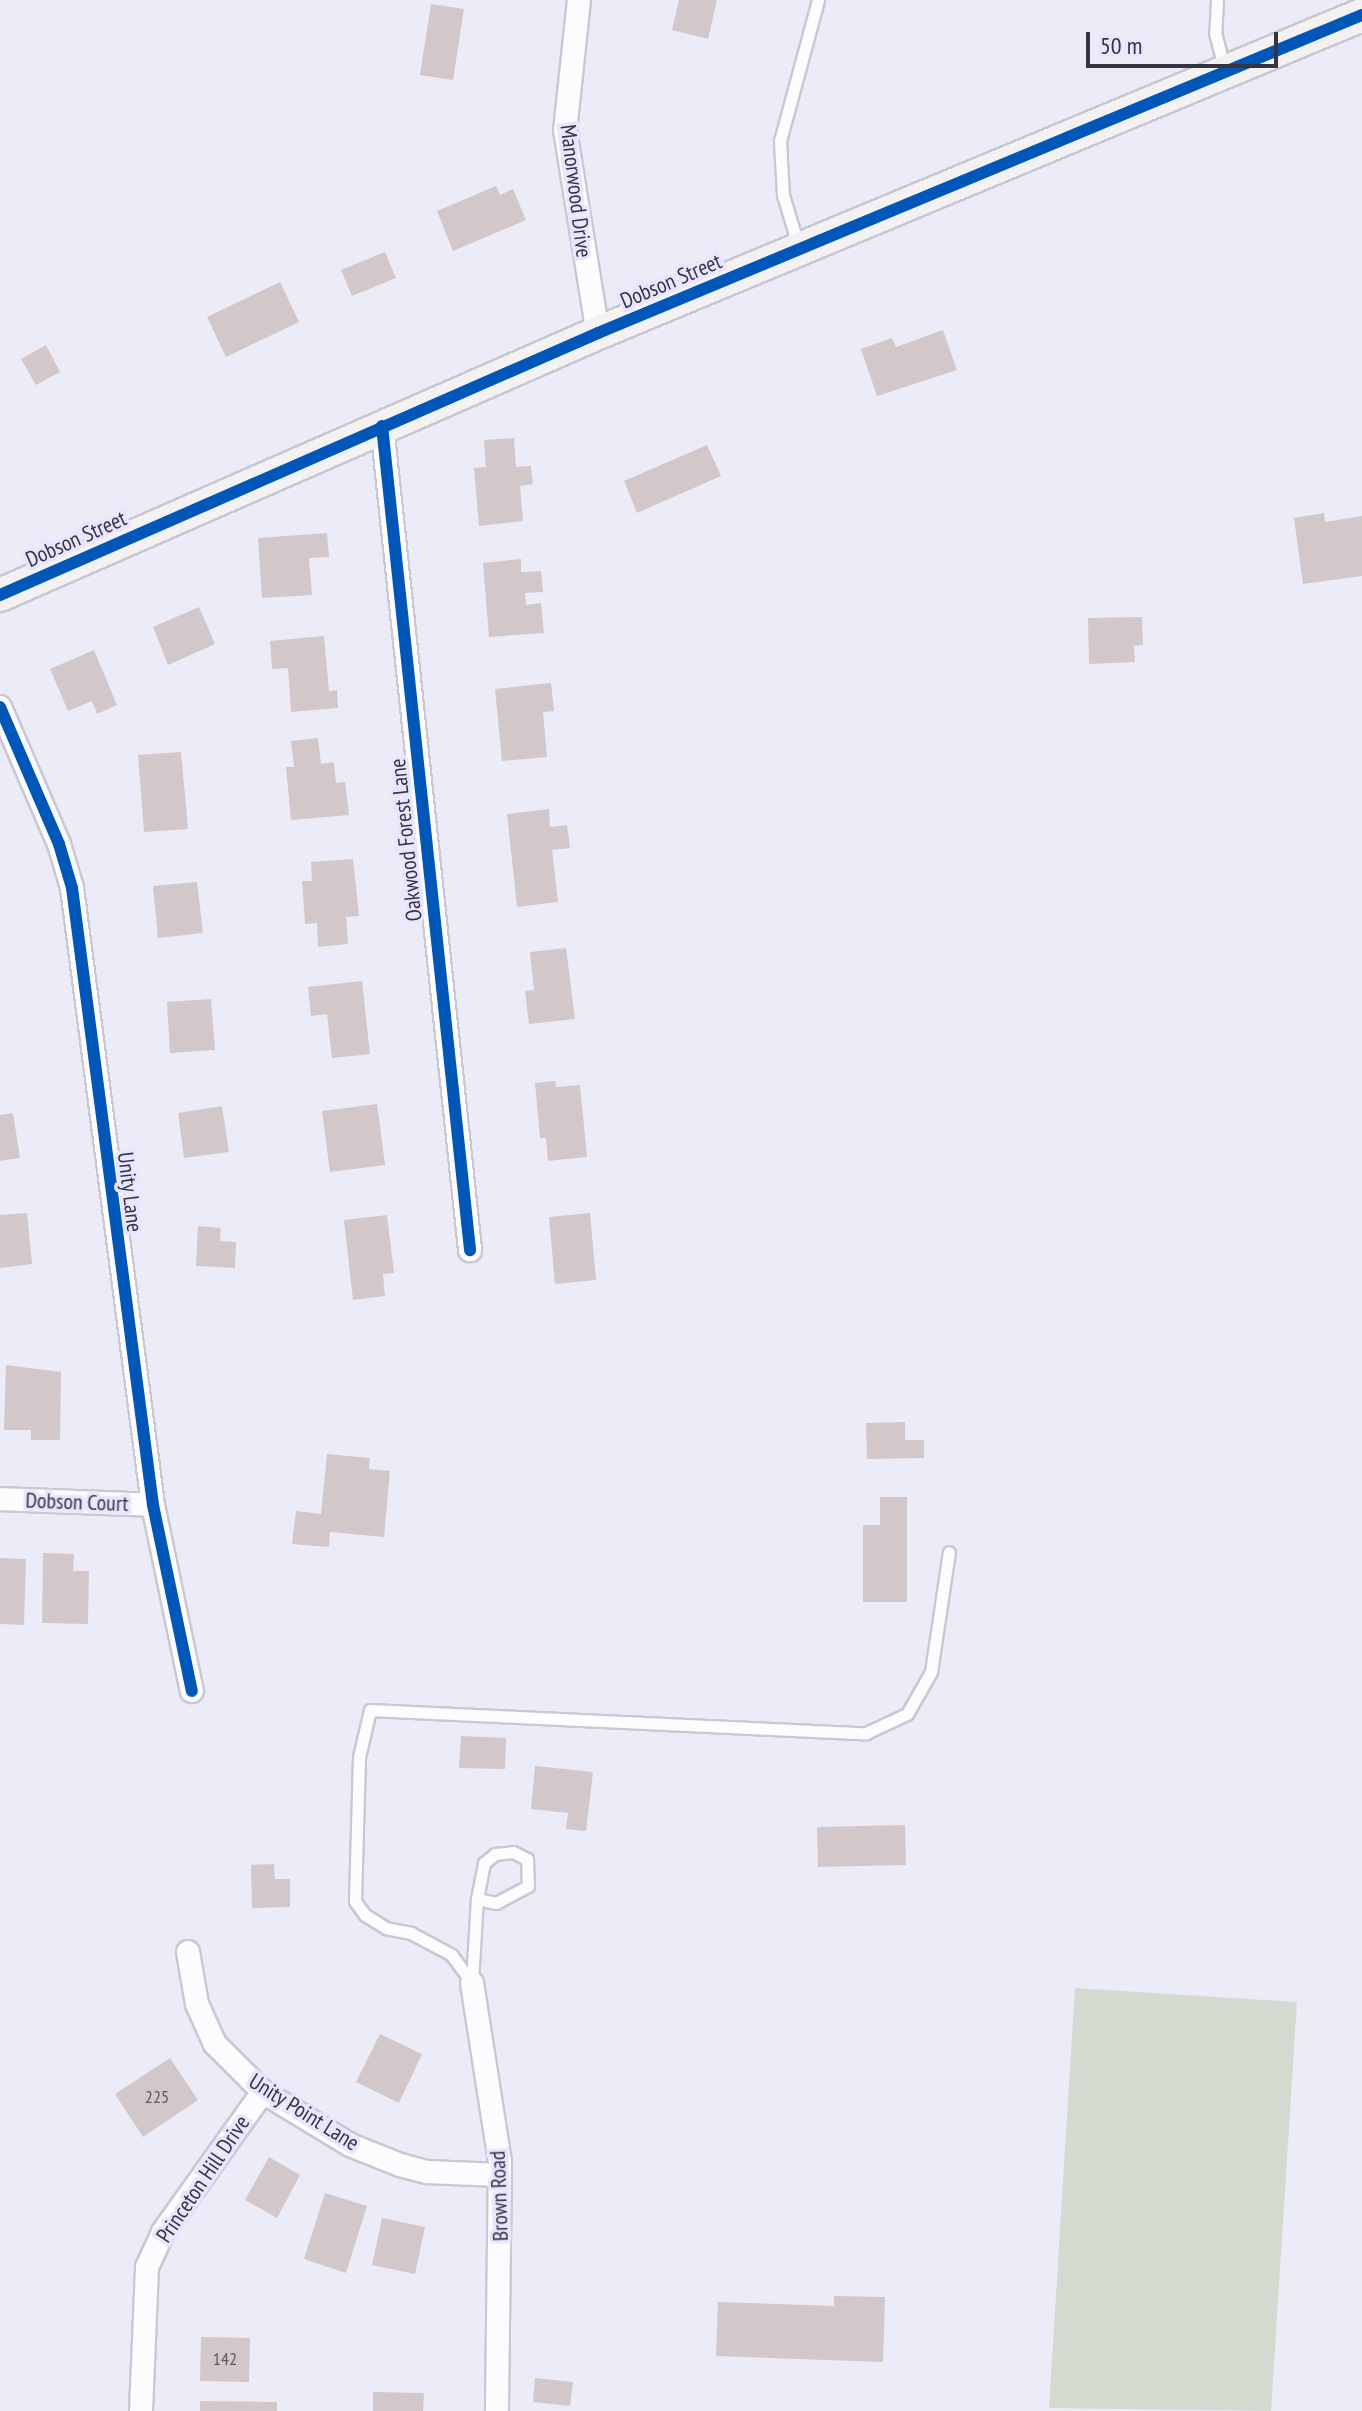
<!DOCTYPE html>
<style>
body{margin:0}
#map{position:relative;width:1362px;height:2411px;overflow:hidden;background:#ecebf8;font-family:"PT Sans Narrow",sans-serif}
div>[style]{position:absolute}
.green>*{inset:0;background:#d5dad0}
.building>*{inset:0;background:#d2c8ca}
.roads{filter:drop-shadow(2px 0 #c9c8d3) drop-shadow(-2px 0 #c9c8d3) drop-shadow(0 2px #c9c8d3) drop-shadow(0 -2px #c9c8d3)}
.lane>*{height:11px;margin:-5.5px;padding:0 5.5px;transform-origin:5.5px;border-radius:5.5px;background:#fcfcfe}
.street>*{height:22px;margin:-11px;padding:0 11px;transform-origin:11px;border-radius:11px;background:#fcfcfe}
.secondary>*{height:32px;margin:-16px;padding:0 16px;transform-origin:16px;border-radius:16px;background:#f4f1f2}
.cycleway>*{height:12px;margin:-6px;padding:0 6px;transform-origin:6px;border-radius:6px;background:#0057b8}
span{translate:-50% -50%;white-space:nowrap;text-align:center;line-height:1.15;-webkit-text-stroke:7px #e8e5fe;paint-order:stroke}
.number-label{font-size:18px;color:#5c5962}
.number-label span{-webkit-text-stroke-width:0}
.street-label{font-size:22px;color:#353440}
.scale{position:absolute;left:1086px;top:32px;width:192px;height:36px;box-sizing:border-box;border:4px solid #353440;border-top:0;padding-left:10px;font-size:24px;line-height:28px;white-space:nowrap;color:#353440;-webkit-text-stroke:6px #e8e5fe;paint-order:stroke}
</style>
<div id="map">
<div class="green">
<div style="clip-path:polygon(1075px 1988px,1297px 2002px,1271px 2411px,1049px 2408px)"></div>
</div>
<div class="building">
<div style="clip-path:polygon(679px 0,717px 0,708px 39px,672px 30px)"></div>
<div style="clip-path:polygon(431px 4px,464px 9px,453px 80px,420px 75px)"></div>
<div style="clip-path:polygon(496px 186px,500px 195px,513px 189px,526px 220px,453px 251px,437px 211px)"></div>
<div style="clip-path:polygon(385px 252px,396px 278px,352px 296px,341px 270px)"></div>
<div style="clip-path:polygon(280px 282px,299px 322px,226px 357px,207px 317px)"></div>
<div style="clip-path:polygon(943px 330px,957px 370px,877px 396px,861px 349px,892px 338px,896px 347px)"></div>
<div style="clip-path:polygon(46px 345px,60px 372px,36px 385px,21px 359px)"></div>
<div style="clip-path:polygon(514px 438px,516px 467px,531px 466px,533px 484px,520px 486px,523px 521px,479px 526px,474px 468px,486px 467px,484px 440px)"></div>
<div style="clip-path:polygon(707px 445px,721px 476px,637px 513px,624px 481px)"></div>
<div style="clip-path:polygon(1324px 513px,1325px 522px,1362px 516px,1362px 576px,1303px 584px,1294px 518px)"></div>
<div style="clip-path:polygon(327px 533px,329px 557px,309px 558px,312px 595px,262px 598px,258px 538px)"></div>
<div style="clip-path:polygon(521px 559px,521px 572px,541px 571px,543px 592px,525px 593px,526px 605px,541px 603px,544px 633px,489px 637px,483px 563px)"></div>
<div style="clip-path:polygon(199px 607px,215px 644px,168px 665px,153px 627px)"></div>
<div style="clip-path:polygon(1142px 617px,1143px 645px,1134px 646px,1135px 662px,1089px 664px,1088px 618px)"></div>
<div style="clip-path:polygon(324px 636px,329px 691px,337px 690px,338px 708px,291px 712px,288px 668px,272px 669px,270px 641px)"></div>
<div style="clip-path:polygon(94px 650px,117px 705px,97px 714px,92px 701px,68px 711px,50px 669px)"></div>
<div style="clip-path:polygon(551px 683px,554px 711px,543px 712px,547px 757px,502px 761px,495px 689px)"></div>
<div style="clip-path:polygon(318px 738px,321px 764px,334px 762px,336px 783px,345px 782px,349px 815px,291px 820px,286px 767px,294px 767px,291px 741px)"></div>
<div style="clip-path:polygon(181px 752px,188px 829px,144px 832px,138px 755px)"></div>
<div style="clip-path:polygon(549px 809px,550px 827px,567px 825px,570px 848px,552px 850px,558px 902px,517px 907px,507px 814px)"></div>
<div style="clip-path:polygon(353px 859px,359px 916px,346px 917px,348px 944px,318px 947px,317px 923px,305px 924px,302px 881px,312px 881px,311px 862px)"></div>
<div style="clip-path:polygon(197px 882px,203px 933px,158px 938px,153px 886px)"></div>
<div style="clip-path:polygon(566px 948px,575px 1019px,529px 1024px,525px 991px,534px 990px,530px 952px)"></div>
<div style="clip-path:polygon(362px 981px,370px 1054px,332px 1058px,327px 1014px,311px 1016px,308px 987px)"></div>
<div style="clip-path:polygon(211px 999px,215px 1050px,170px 1053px,167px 1002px)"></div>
<div style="clip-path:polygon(555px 1081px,556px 1087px,580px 1085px,587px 1157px,548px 1161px,546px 1138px,540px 1138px,535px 1083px)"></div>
<div style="clip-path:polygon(377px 1104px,385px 1165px,330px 1172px,322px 1111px)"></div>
<div style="clip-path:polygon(222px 1106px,229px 1152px,184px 1158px,178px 1113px)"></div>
<div style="clip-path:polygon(13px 1113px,20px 1158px,0 1161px,0 1115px)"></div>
<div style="clip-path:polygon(27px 1213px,32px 1264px,0 1268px,0 1215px)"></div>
<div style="clip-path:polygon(590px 1213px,596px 1280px,555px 1284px,549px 1217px)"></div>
<div style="clip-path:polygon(387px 1215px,394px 1273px,383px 1274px,385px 1296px,353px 1300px,344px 1220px)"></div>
<div style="clip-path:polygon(198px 1226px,221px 1228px,220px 1241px,236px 1242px,235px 1268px,196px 1266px)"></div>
<div style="clip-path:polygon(6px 1365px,61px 1372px,60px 1440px,31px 1440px,31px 1430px,4px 1430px)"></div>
<div style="clip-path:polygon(905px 1422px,905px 1440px,924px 1440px,924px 1458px,867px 1459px,866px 1423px)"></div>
<div style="clip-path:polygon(327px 1454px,370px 1458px,369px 1469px,390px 1471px,384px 1537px,330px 1532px,329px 1547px,292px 1544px,296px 1511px,321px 1514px)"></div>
<div style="clip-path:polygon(880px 1497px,907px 1497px,907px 1602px,863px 1602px,863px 1525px,880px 1525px)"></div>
<div style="clip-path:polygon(43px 1553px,74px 1554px,73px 1571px,89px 1571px,88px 1624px,42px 1623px)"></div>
<div style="clip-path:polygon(0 1558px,26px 1559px,24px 1625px,0 1624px)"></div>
<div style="clip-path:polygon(461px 1736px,506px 1738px,505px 1769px,459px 1768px)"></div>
<div style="clip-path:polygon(535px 1766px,593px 1772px,586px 1831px,566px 1829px,568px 1813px,531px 1809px)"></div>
<div style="clip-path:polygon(905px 1825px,906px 1865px,818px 1867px,817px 1827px)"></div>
<div style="clip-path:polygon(274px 1864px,275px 1879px,290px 1879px,290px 1907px,252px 1908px,251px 1865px)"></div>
<div style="clip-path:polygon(380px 2034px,422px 2054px,399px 2103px,356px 2082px)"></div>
<div style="clip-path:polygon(170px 2058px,198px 2100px,143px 2137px,115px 2094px)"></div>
<div style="clip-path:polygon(269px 2157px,300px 2175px,277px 2218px,245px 2200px)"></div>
<div style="clip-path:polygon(325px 2193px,367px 2206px,346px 2273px,304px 2259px)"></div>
<div style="clip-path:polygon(382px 2218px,425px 2227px,415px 2274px,372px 2265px)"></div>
<div style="clip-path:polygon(834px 2296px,885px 2297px,883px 2362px,716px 2356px,718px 2302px,834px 2306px)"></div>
<div style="clip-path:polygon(201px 2337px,250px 2338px,249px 2382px,200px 2381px)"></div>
<div style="clip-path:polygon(535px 2378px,573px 2382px,570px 2406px,533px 2402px)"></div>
<div style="clip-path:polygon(373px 2392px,424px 2393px,423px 2411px,373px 2411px)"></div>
<div style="clip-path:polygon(200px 2401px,277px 2402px,277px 2411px,200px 2411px)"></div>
</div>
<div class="roads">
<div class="lane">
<div style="left:1217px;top:0;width:33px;rotate:93deg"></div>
<div style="left:1215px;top:33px;width:38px;rotate:75deg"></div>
<div style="left:798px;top:245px;width:52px;rotate:-106.7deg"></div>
<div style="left:783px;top:195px;width:54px;rotate:-93.2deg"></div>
<div style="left:780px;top:141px;width:146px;rotate:-74.9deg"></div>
<div style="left:472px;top:1982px;width:83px;rotate:-86.6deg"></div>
<div style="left:477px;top:1899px;width:37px;rotate:-79deg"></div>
<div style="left:484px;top:1863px;width:14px;rotate:-39deg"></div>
<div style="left:495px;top:1854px;width:18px;rotate:-6deg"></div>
<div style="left:513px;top:1852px;width:16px;rotate:27deg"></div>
<div style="left:527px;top:1859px;width:27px;rotate:88deg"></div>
<div style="left:528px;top:1886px;width:36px;rotate:152deg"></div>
<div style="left:496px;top:1903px;width:19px;rotate:-168deg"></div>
<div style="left:472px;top:1983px;width:34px;rotate:-126deg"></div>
<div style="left:452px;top:1955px;width:47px;rotate:-151.8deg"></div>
<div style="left:411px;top:1933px;width:25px;rotate:-169deg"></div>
<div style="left:386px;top:1928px;width:25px;rotate:-148deg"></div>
<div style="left:365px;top:1915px;width:17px;rotate:-126deg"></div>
<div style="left:355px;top:1901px;width:144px;rotate:-88.4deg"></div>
<div style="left:359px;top:1757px;width:48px;rotate:-76.8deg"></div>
<div style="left:370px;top:1710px;width:497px;rotate:2.7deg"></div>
<div style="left:866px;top:1733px;width:45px;rotate:-24.9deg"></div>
<div style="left:907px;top:1714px;width:48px;rotate:-60.3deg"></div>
<div style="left:931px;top:1672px;width:121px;rotate:-81.5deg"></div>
</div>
<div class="street">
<div style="left:579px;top:0;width:131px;rotate:96.1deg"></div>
<div style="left:565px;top:130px;width:206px;rotate:80.8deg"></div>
<div style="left:382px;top:426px;width:829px;rotate:83.9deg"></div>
<div style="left:0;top:707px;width:149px;rotate:66.7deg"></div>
<div style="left:59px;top:844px;width:46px;rotate:73.5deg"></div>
<div style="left:72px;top:888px;width:622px;rotate:82.52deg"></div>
<div style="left:153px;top:1505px;width:190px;rotate:78.2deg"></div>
<div style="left:0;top:1499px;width:153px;rotate:2.2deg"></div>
<div style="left:188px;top:1952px;width:53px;rotate:80.2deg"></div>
<div style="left:197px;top:2004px;width:44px;rotate:65.8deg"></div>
<div style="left:215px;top:2044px;width:68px;rotate:45deg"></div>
<div style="left:263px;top:2092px;width:102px;rotate:31.3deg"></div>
<div style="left:350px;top:2145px;width:54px;rotate:21.8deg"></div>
<div style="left:400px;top:2165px;width:28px;rotate:15deg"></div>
<div style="left:427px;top:2172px;width:73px;rotate:2.4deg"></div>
<div style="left:472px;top:1983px;width:180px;rotate:81.1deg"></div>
<div style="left:500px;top:2161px;width:250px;rotate:90.7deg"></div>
<div style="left:141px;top:2411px;width:144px;rotate:-87.6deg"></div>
<div style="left:147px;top:2267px;width:38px;rotate:-65deg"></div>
<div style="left:163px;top:2232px;width:172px;rotate:-54.5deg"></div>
</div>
<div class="secondary">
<div style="left:0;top:595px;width:653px;rotate:-23.66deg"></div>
<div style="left:598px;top:333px;width:828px;rotate:-22.6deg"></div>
</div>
</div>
<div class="cycleway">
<div style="left:382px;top:426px;width:829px;rotate:83.9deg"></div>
<div style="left:0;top:595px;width:653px;rotate:-23.66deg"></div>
<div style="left:598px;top:333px;width:828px;rotate:-22.6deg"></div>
<div style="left:0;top:707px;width:149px;rotate:66.7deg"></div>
<div style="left:59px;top:844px;width:46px;rotate:73.5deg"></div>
<div style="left:72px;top:888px;width:622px;rotate:82.52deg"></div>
<div style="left:153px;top:1505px;width:190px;rotate:78.2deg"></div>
</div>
<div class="number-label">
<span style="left:157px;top:2097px">225</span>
<span style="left:225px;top:2359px">142</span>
</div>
<div class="street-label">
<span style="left:576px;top:191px;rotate:83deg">Manorwood Drive</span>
<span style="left:671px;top:281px;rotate:-23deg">Dobson Street</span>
<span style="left:76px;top:539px;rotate:-24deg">Dobson Street</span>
<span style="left:406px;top:840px;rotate:-96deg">Oakwood Forest Lane</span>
<span style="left:130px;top:1192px;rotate:83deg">Unity Lane</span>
<span style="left:77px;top:1502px;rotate:2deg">Dobson Court</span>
<span style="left:304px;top:2112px;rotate:32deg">Unity Point Lane</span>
<span style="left:203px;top:2179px;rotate:-56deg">Princeton Hill Drive</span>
<span style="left:499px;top:2196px;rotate:-92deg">Brown Road</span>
</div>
<div class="scale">50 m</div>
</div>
